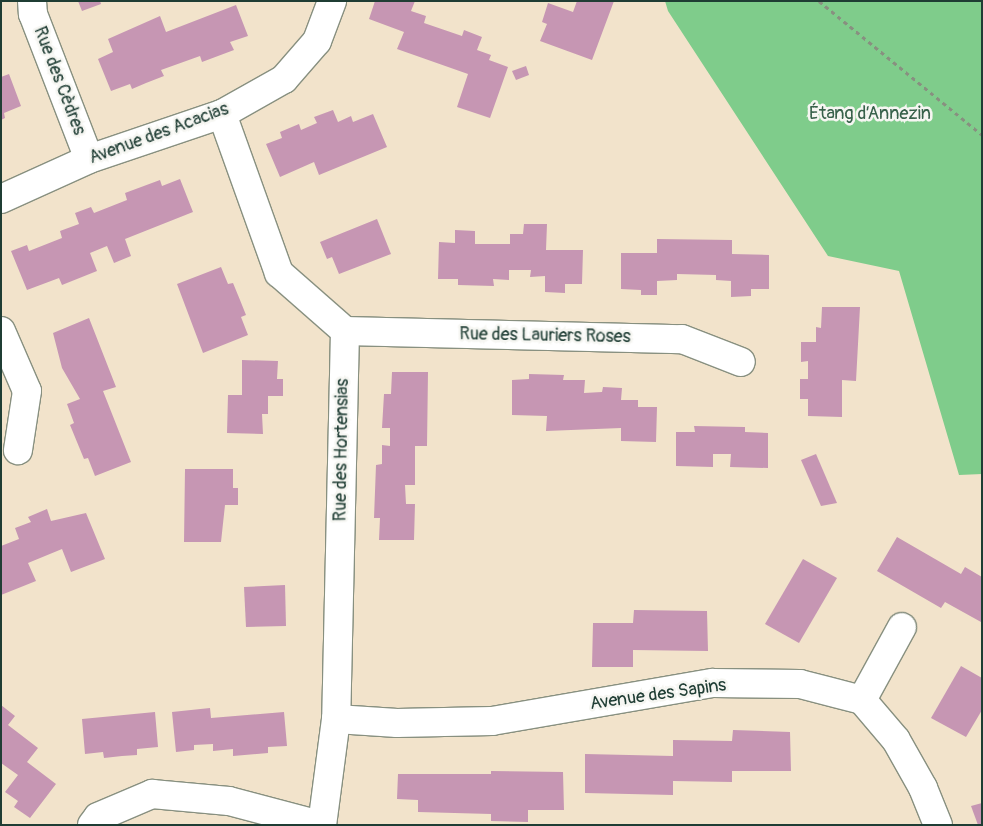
<!DOCTYPE html>
<meta charset="utf-8">
<style>
body{margin:0}
#map{position:relative;width:983px;height:826px;overflow:hidden;background:#f2e3cb;font-family:Pangolin,sans-serif}
div>[style]{position:absolute}
.green>*{inset:0;background:#7fcc8b}
.building>*{inset:0;background:#c696b3}
.path>*{height:3px;margin-top:-1.5px;transform-origin:0;background:repeating-linear-gradient(90deg,#889080 0 4px,transparent 0 8px)}
.roads{filter:drop-shadow(1px 0 #889080) drop-shadow(-1px 0 #889080) drop-shadow(0 1px #889080) drop-shadow(0 -1px #889080)}
.minor>*{height:28px;margin:-14px;padding:0 14px;transform-origin:14px;border-radius:14px;background:#fff}
span{translate:-50% -50%;white-space:nowrap;text-align:center;line-height:1.15;-webkit-text-stroke:5px #f6f6f2;paint-order:stroke}
.street-label{font-size:18px;color:#1f3d34}
.park-label{font-size:18px;color:#37614a}
.frame{position:absolute;inset:0;border:2px solid #1f3d34;pointer-events:none}
</style>
<div id="map">
<div class="green">
<div style="clip-path:polygon(665px 1px,982px 1px,982px 474px,959px 475px,899px 271px,828px 256px,668px 11px)"></div>
</div>
<div class="building">
<div style="clip-path:polygon(78px 1px,100px 1px,101px 4px,82px 11px)"></div>
<div style="clip-path:polygon(375px 1px,415px 1px,411px 11px,426px 16px,424px 23px,462px 36px,464px 30px,482px 37px,477px 50px,491px 55px,489px 60px,508px 67px,490px 118px,457px 107px,468px 74px,397px 49px,404px 32px,369px 19px)"></div>
<div style="clip-path:polygon(577px 1px,614px 1px,592px 60px,540px 41px,547px 24px,542px 22px,548px 3px,573px 12px)"></div>
<div style="clip-path:polygon(236px 5px,248px 36px,230px 42px,234px 50px,202px 62px,200px 56px,161px 70px,164px 76px,146px 83px,132px 89px,130px 84px,111px 91px,98px 59px,113px 52px,108px 39px,160px 16px,166px 32px)"></div>
<div style="clip-path:polygon(526px 66px,529px 75px,516px 80px,512px 71px)"></div>
<div style="clip-path:polygon(9px 74px,21px 106px,4px 113px,5px 118px,1px 120px,1px 77px)"></div>
<div style="clip-path:polygon(333px 110px,338px 122px,351px 116px,353px 122px,373px 114px,387px 147px,319px 175px,314px 162px,280px 177px,266px 144px,282px 138px,280px 132px,299px 124px,301px 130px,317px 123px,314px 117px)"></div>
<div style="clip-path:polygon(180px 179px,193px 212px,125px 239px,131px 256px,114px 263px,107px 246px,90px 253px,97px 271px,62px 285px,59px 278px,27px 290px,11px 251px,27px 245px,29px 251px,62px 238px,60px 231px,79px 224px,75px 213px,91px 207px,94px 213px,127px 200px,125px 193px,160px 180px,162px 186px)"></div>
<div style="clip-path:polygon(377px 219px,391px 254px,339px 274px,332px 257px,327px 259px,320px 242px)"></div>
<div style="clip-path:polygon(524px 224px,547px 224px,546px 250px,583px 250px,582px 284px,565px 284px,565px 293px,545px 292px,545px 276px,530px 277px,531px 270px,509px 270px,509px 280px,493px 279px,494px 286px,458px 285px,458px 279px,438px 279px,439px 242px,455px 243px,455px 230px,475px 231px,475px 244px,510px 244px,510px 234px,523px 234px)"></div>
<div style="clip-path:polygon(657px 239px,732px 240px,732px 254px,769px 255px,769px 289px,751px 289px,751px 296px,731px 297px,731px 281px,716px 280px,716px 275px,677px 274px,677px 280px,657px 281px,657px 295px,641px 295px,641px 290px,621px 289px,621px 253px,657px 253px)"></div>
<div style="clip-path:polygon(221px 267px,228px 284px,233px 283px,240px 300px,246px 315px,241px 317px,248px 335px,203px 353px,177px 284px)"></div>
<div style="clip-path:polygon(822px 307px,860px 307px,856px 381px,842px 380px,842px 417px,808px 416px,808px 399px,800px 399px,800px 379px,808px 379px,808px 361px,801px 362px,801px 342px,816px 342px,816px 327px,821px 328px)"></div>
<div style="clip-path:polygon(89px 318px,116px 387px,103px 391px,131px 462px,95px 476px,88px 458px,84px 459px,70px 425px,74px 423px,67px 404px,80px 399px,62px 368px,53px 333px)"></div>
<div style="clip-path:polygon(242px 360px,278px 361px,277px 379px,283px 379px,283px 396px,268px 396px,268px 414px,262px 414px,263px 434px,227px 433px,228px 395px,242px 395px)"></div>
<div style="clip-path:polygon(392px 372px,428px 372px,427px 446px,415px 446px,415px 485px,405px 485px,406px 504px,415px 504px,414px 540px,379px 540px,380px 518px,374px 518px,376px 465px,382px 464px,382px 445px,390px 446px,390px 428px,382px 428px,384px 394px,391px 394px)"></div>
<div style="clip-path:polygon(529px 374px,564px 375px,563px 380px,585px 380px,584px 393px,602px 392px,603px 387px,622px 388px,621px 400px,638px 400px,638px 407px,657px 407px,656px 442px,621px 441px,621px 428px,546px 431px,547px 416px,512px 415px,512px 380px,529px 379px)"></div>
<div style="clip-path:polygon(694px 426px,745px 427px,745px 432px,768px 433px,768px 468px,730px 467px,731px 454px,713px 454px,713px 467px,676px 466px,676px 432px,695px 432px)"></div>
<div style="clip-path:polygon(816px 454px,837px 503px,821px 506px,801px 460px)"></div>
<div style="clip-path:polygon(185px 469px,233px 469px,233px 488px,238px 488px,238px 505px,225px 505px,221px 542px,184px 542px)"></div>
<div style="clip-path:polygon(47px 509px,51px 521px,86px 513px,105px 559px,71px 572px,62px 549px,28px 563px,36px 581px,1px 595px,1px 546px,19px 539px,15px 528px,31px 522px,28px 517px)"></div>
<div style="clip-path:polygon(897px 537px,961px 574px,965px 567px,982px 577px,981px 622px,945px 602px,941px 608px,877px 571px)"></div>
<div style="clip-path:polygon(803px 559px,837px 578px,799px 643px,765px 624px)"></div>
<div style="clip-path:polygon(285px 585px,286px 626px,246px 627px,244px 587px)"></div>
<div style="clip-path:polygon(634px 610px,707px 611px,708px 651px,633px 650px,633px 667px,592px 667px,593px 623px,633px 623px)"></div>
<div style="clip-path:polygon(961px 666px,982px 678px,982px 710px,966px 737px,931px 718px)"></div>
<div style="clip-path:polygon(1px 705px,15px 716px,8px 725px,38px 748px,27px 762px,56px 784px,30px 818px,14px 807px,18px 801px,5px 792px,18px 775px,1px 763px)"></div>
<div style="clip-path:polygon(210px 708px,211px 718px,284px 712px,287px 746px,268px 747px,268px 753px,233px 756px,233px 749px,213px 751px,213px 744px,194px 745px,194px 750px,176px 752px,172px 712px)"></div>
<div style="clip-path:polygon(155px 712px,158px 747px,137px 749px,137px 755px,122px 756px,104px 758px,103px 752px,85px 754px,82px 719px)"></div>
<div style="clip-path:polygon(733px 730px,790px 732px,791px 771px,732px 771px,732px 782px,673px 781px,673px 795px,585px 793px,585px 754px,673px 756px,673px 740px,732px 741px)"></div>
<div style="clip-path:polygon(491px 771px,563px 772px,564px 810px,528px 810px,528px 822px,491px 821px,491px 814px,418px 812px,418px 800px,397px 799px,398px 774px,491px 774px)"></div>
<div style="clip-path:polygon(982px 803px,982px 825px,978px 825px,971px 806px)"></div>
</div>
<div class="path">
<div style="left:819px;top:1px;width:211px;rotate:39.4deg"></div>
</div>
<div class="roads">
<div class="minor">
<div style="left:32px;top:1px;width:13px;rotate:86deg"></div>
<div style="left:33px;top:14px;width:155px;rotate:68.9deg"></div>
<div style="left:222px;top:114px;width:169px;rotate:70.3deg"></div>
<div style="left:279px;top:273px;width:88px;rotate:41.3deg"></div>
<div style="left:345px;top:331px;width:388px;rotate:91.3deg"></div>
<div style="left:336px;top:719px;width:107px;rotate:97.5deg"></div>
<div style="left:1px;top:199px;width:97px;rotate:-24.4deg"></div>
<div style="left:89px;top:159px;width:140px;rotate:-18.7deg"></div>
<div style="left:222px;top:114px;width:71px;rotate:-29.4deg"></div>
<div style="left:284px;top:79px;width:50px;rotate:-49deg"></div>
<div style="left:317px;top:41px;width:43px;rotate:-69.4deg"></div>
<div style="left:1px;top:331px;width:65px;rotate:66.6deg"></div>
<div style="left:27px;top:391px;width:60px;rotate:98.7deg"></div>
<div style="left:345px;top:331px;width:337px;rotate:1.4deg"></div>
<div style="left:682px;top:339px;width:63px;rotate:21.3deg"></div>
<div style="left:862px;top:700px;width:83px;rotate:-61.3deg"></div>
<div style="left:336px;top:719px;width:61px;rotate:3.8deg"></div>
<div style="left:397px;top:723px;width:95px;rotate:-1.2deg"></div>
<div style="left:492px;top:721px;width:224px;rotate:-9.8deg"></div>
<div style="left:713px;top:683px;width:87px;rotate:0.7deg"></div>
<div style="left:800px;top:684px;width:64px;rotate:14.5deg"></div>
<div style="left:862px;top:700px;width:52px;rotate:49.6deg"></div>
<div style="left:896px;top:740px;width:55px;rotate:60.6deg"></div>
<div style="left:923px;top:788px;width:40px;rotate:68deg"></div>
<div style="left:92px;top:825px;width:10px;rotate:-53deg"></div>
<div style="left:98px;top:817px;width:59px;rotate:-23.1deg"></div>
<div style="left:152px;top:794px;width:77px;rotate:5.2deg"></div>
<div style="left:229px;top:801px;width:94px;rotate:14.8deg"></div>
</div>
</div>
<div class="street-label">
<span style="left:59px;top:81px;rotate:69deg">Rue des Cèdres</span>
<span style="left:159px;top:134px;rotate:-20deg">Avenue des Acacias</span>
<span style="left:545px;top:336px;rotate:1deg">Rue des Lauriers Roses</span>
<span style="left:342px;top:450px;rotate:-89deg">Rue des Hortensias</span>
<span style="left:658px;top:695px;rotate:-8deg">Avenue des Sapins</span>
</div>
<div class="park-label">
<span style="left:870px;top:114px">Étang d’Annezin</span>
</div>
<div class="frame"></div>
</div>
